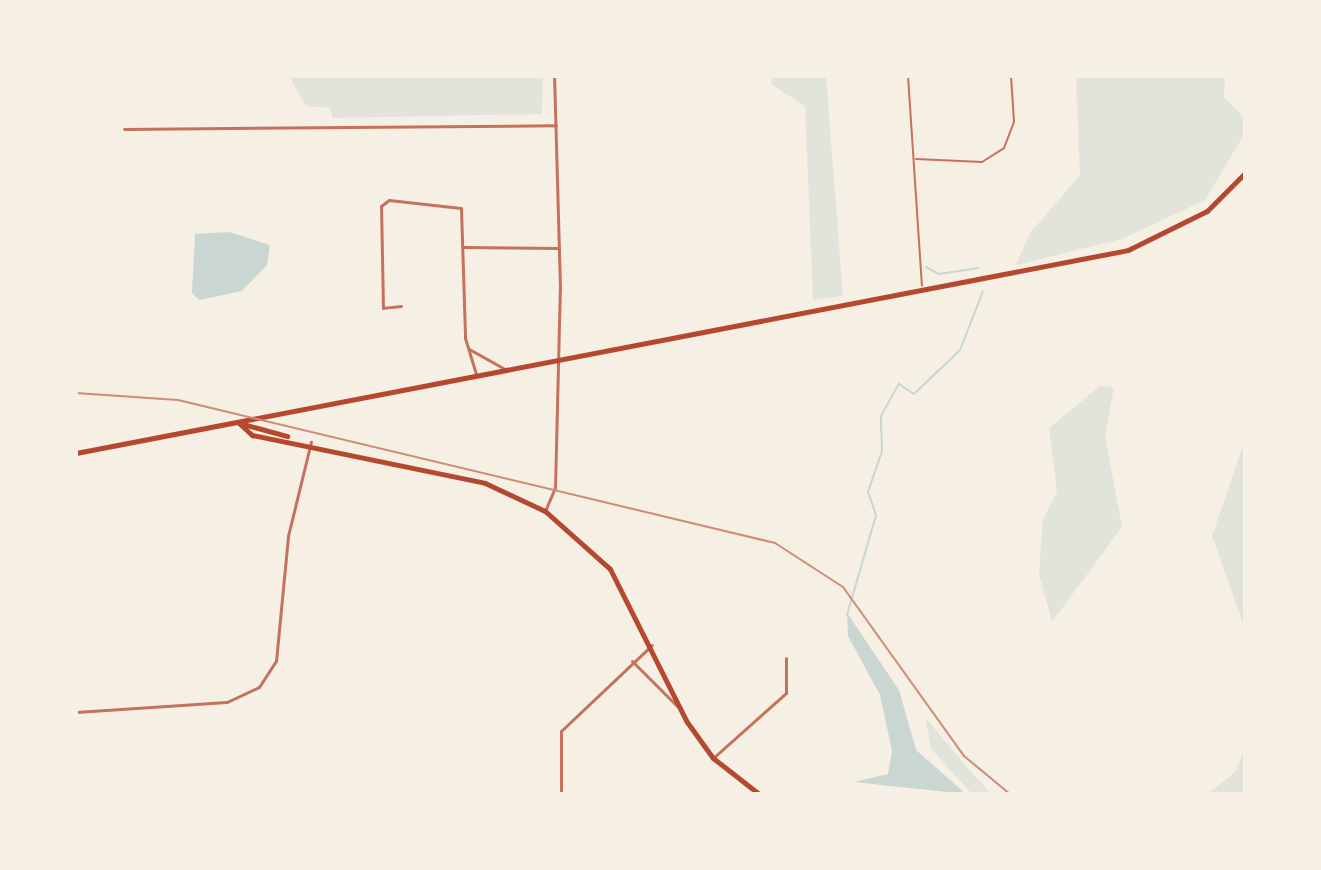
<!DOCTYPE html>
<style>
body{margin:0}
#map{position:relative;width:1321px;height:870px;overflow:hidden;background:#f6efe4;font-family:"IBM Plex Serif",serif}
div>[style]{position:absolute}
.green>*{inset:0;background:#e2e4dc}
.water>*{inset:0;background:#c9d6d2}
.stream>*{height:2px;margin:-1px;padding:0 1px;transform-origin:1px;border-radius:1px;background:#c9d6d2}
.service>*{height:2px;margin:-1px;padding:0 1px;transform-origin:1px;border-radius:1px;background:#c5725c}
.minor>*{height:3px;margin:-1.5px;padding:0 1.5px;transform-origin:1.5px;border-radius:1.5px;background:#c5725c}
.secondary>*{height:5px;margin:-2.5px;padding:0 2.5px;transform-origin:2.5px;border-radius:2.5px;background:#b5482f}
.primary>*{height:5px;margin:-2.5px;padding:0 2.5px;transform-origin:2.5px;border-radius:2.5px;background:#b5482f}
.rail>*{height:2px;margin:-1px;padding:0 1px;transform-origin:1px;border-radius:1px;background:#cf8b77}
span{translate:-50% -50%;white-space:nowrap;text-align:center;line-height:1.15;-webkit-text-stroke:8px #f6efe4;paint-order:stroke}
.frame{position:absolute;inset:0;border:78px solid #f6efe4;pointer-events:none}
</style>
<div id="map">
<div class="green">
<div style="clip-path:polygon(289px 76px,543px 76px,542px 114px,333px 118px,330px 108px,306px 106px)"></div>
<div style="clip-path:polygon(771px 76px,826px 76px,843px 296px,813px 300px,805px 106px,772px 85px)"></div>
<div style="clip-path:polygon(1076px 76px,1225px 76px,1224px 97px,1245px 119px,1245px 133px,1205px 200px,1122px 239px,1016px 265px,1030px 233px,1080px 175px)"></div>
<div style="clip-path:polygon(1100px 386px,1114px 387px,1105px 436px,1122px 527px,1052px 622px,1039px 574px,1043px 519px,1057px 491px,1049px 428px)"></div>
<div style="clip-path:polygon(1245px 439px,1245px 629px,1212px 536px)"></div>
<div style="clip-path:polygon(925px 717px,966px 766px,991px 794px,972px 794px,931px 749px)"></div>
<div style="clip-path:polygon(1245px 747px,1245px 794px,1208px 794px,1236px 771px)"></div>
</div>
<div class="water">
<div style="clip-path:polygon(229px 232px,270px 245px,267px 265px,242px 291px,199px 300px,192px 293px,195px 234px)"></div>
<div style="clip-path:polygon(847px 613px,899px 690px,916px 750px,966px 794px,854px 782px,888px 774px,892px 751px,880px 695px,848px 636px)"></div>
</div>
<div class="stream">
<div style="left:926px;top:267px;width:15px;rotate:28deg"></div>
<div style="left:939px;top:274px;width:40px;rotate:-8.5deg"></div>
<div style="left:847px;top:615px;width:104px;rotate:-73.8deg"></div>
<div style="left:876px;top:515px;width:24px;rotate:-109deg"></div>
<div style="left:868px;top:492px;width:43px;rotate:-71.1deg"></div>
<div style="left:882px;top:451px;width:35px;rotate:-92deg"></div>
<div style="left:881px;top:416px;width:37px;rotate:-61deg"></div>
<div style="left:899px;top:384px;width:18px;rotate:34deg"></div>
<div style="left:914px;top:394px;width:64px;rotate:-43.7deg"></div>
<div style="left:960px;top:350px;width:63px;rotate:-68.7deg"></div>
</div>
<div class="service">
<div style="left:908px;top:76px;width:210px;rotate:86.2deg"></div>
<div style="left:916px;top:159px;width:66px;rotate:2.6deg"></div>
<div style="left:982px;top:162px;width:26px;rotate:-32deg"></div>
<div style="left:1004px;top:148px;width:28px;rotate:-69deg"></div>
<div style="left:1014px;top:122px;width:46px;rotate:-93.7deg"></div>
</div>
<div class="minor">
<div style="left:124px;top:129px;width:432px;rotate:-0.5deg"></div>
<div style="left:464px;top:247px;width:95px;rotate:0.6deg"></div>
<div style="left:401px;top:306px;width:18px;rotate:174deg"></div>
<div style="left:383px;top:308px;width:102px;rotate:-91.1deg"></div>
<div style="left:381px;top:206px;width:10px;rotate:-37deg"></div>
<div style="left:389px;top:200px;width:72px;rotate:6.3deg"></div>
<div style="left:461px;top:208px;width:130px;rotate:88.2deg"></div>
<div style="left:465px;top:338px;width:38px;rotate:73deg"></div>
<div style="left:469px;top:349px;width:41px;rotate:29.1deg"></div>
<div style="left:545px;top:511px;width:25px;rotate:-67deg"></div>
<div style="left:555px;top:488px;width:200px;rotate:-88.6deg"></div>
<div style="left:560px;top:288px;width:212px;rotate:-91.6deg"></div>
<div style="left:632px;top:661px;width:64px;rotate:45deg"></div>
<div style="left:76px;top:712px;width:151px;rotate:-3.8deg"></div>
<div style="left:227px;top:702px;width:35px;rotate:-25deg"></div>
<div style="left:259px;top:687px;width:31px;rotate:-57deg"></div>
<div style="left:276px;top:661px;width:126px;rotate:-84.5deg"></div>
<div style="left:288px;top:536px;width:97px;rotate:-76.3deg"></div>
<div style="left:713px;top:758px;width:98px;rotate:-41.7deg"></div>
<div style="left:786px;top:693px;width:35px;rotate:-90deg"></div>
<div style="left:561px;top:794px;width:63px;rotate:-90deg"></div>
<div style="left:561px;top:731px;width:125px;rotate:-43.4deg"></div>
</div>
<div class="secondary">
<div style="left:239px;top:423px;width:18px;rotate:43deg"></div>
<div style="left:252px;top:435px;width:238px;rotate:11.6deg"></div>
<div style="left:485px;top:483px;width:66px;rotate:25deg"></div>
<div style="left:545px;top:511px;width:87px;rotate:41.7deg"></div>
<div style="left:610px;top:569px;width:171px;rotate:63.3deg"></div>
<div style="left:687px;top:722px;width:44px;rotate:54.2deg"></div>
<div style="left:713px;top:758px;width:58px;rotate:38deg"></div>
<div style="left:239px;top:423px;width:50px;rotate:15.2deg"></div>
</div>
<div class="primary">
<div style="left:76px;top:453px;width:1071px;rotate:-10.92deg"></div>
<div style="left:1128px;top:250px;width:88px;rotate:-26.3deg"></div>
<div style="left:1207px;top:211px;width:54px;rotate:-45deg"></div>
</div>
<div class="rail">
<div style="left:76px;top:393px;width:102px;rotate:3.9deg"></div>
<div style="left:178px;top:400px;width:614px;rotate:13.47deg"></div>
<div style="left:775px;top:543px;width:81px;rotate:32.9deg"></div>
<div style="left:843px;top:587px;width:208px;rotate:54.4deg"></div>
<div style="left:964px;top:756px;width:60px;rotate:39.6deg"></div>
</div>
<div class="frame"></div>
</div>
